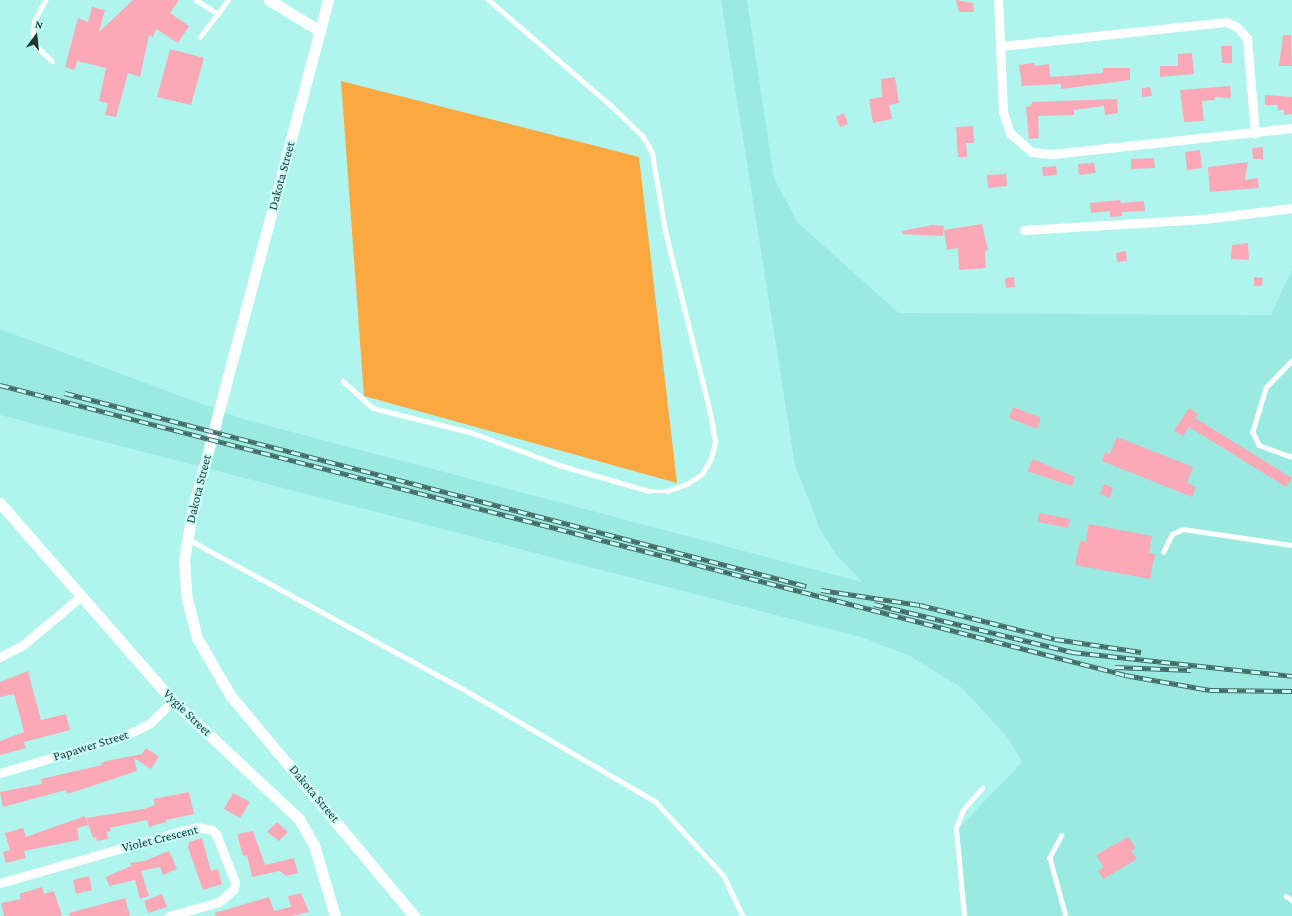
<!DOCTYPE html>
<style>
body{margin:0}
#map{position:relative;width:1292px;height:916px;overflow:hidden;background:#b0f5ed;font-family:"Crimson Pro",serif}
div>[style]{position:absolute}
.built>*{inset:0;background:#9beae1}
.green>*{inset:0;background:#fca840}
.building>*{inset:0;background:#fba8b7}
.service>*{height:4.5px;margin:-2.25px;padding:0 2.25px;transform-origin:2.25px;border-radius:2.25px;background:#fff}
.minor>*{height:9px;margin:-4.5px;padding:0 4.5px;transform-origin:4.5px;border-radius:4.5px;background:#fff}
.tertiary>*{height:11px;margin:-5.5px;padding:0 5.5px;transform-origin:5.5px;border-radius:5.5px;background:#fff}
.rail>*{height:4.5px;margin-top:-2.25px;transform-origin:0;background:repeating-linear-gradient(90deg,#c9fff9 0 9px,#446c67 0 18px);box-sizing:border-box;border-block:1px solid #446c67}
span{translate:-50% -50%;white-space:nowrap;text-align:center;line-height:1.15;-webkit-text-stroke:4px #c9fff9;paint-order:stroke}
.street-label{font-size:13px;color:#1c3835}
.north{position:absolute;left:16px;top:16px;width:40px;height:40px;-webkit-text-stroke:3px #c9fff9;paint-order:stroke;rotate:15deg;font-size:11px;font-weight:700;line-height:16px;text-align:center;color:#1c3835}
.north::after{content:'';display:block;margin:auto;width:14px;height:18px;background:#1c3835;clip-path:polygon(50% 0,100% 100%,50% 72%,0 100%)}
</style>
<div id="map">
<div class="built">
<div style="clip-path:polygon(721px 0,747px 0,774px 178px,798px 223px,899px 313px,1271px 315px,1292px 269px,1292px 916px,968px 916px,957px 830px,1022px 762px,1008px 738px,962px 688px,910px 656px,861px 637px,0 415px,0 329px,243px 419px,862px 582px,837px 556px,820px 529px,795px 465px)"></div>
</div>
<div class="green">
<div style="clip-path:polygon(341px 81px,639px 157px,677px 483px,364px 396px)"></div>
</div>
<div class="building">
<div style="clip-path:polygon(133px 0,179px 0,170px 13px,189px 26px,178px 43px,156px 29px,153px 37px,149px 35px,140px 77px,128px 73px,116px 117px,105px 115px,108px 103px,99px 101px,106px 68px,77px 61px,75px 70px,65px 67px,78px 18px,88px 22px,92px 7px,105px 10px,99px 32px)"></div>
<div style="clip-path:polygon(956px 0,973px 3px,974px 12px,959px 12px)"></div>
<div style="clip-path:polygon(1283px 35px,1291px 35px,1292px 66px,1279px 66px)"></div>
<div style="clip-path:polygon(1221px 46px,1232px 46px,1232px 63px,1222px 63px)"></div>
<div style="clip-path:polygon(170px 49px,204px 58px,191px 105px,157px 97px)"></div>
<div style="clip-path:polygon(1192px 53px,1194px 74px,1160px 77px,1160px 66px,1178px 66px,1178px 54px)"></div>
<div style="clip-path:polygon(1034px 63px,1035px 66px,1049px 64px,1050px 77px,1103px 73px,1103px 68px,1130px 68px,1130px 80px,1061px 89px,1061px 84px,1022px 86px,1019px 65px)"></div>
<div style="clip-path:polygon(895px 77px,899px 103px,889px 105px,892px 119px,873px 123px,869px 99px,882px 97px,881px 79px)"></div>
<div style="clip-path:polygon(1230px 86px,1231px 98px,1215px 97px,1215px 100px,1202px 101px,1204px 121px,1184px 122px,1180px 90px)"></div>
<div style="clip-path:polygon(1150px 87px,1152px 96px,1142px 97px,1142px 88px)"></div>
<div style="clip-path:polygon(1265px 95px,1292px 97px,1292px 114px,1284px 115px,1284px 110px,1278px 110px,1278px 105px,1265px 105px)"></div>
<div style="clip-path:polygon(1117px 99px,1118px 113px,1105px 115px,1104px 106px,1074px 110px,1074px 115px,1038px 116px,1039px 138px,1029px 139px,1026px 107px,1031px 106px,1032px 102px)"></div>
<div style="clip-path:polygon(844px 113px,848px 124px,840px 127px,836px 117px)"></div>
<div style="clip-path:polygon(973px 126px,974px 143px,966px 143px,967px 157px,958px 157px,956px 127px)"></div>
<div style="clip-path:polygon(1263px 147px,1263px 159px,1253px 159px,1252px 148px)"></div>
<div style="clip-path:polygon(1200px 150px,1202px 168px,1187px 170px,1185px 152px)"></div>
<div style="clip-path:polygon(1154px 158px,1155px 168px,1131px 169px,1131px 159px)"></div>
<div style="clip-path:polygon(1248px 162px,1245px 180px,1258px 178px,1259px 188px,1210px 192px,1208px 167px)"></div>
<div style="clip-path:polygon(1094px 163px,1096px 173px,1079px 175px,1078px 164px)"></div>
<div style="clip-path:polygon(1056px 166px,1057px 175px,1043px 176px,1042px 167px)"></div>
<div style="clip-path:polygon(1006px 174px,1007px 186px,988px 188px,987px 175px)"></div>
<div style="clip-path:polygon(1120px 200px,1121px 203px,1144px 201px,1145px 211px,1122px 212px,1122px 216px,1110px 217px,1110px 211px,1091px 213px,1090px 203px)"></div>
<div style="clip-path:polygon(982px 224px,988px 250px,985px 251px,986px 268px,959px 270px,958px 248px,947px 250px,944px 230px)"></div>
<div style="clip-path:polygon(932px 225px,944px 226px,943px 236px,902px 234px,902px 231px)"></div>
<div style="clip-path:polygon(1248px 243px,1249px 260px,1231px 259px,1232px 245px)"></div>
<div style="clip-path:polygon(1126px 251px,1127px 261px,1117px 262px,1116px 253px)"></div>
<div style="clip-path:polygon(1014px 277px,1015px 287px,1006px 288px,1005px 278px)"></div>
<div style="clip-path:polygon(1254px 277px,1263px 278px,1262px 286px,1254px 286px)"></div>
<div style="clip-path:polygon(1013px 407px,1041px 418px,1037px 429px,1009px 418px)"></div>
<div style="clip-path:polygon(1189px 408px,1198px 414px,1195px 418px,1292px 478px,1286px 487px,1189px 427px,1183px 436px,1174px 431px)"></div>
<div style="clip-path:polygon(1117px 437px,1193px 467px,1187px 483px,1196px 487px,1192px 497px,1102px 461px,1105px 452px,1110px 454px)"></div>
<div style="clip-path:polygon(1033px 459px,1075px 477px,1072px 486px,1027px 471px)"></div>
<div style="clip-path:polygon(1104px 484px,1113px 488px,1110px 498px,1100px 494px)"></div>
<div style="clip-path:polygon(1039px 513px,1070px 519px,1068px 528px,1038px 522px)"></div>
<div style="clip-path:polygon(1089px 524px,1152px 536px,1149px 553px,1155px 554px,1150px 579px,1075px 565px,1080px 541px,1086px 542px)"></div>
<div style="clip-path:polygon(28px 671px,41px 720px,66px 714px,70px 730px,24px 742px,26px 748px,0 755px,0 741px,24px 732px,14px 694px,0 697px,0 682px)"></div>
<div style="clip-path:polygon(146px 748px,159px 757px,151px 769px,134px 758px,137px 771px,77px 791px,67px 794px,66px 790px,3px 807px,0 792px,42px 784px,41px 779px,102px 765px,101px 763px,111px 760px,142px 754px)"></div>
<div style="clip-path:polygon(189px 792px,194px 814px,166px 820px,166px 822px,149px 827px,147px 820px,110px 828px,111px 831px,107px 832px,108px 839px,97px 841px,96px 837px,93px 838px,86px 818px,144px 809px,155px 805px,153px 799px)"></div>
<div style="clip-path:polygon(233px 793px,250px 802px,240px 818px,224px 809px)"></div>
<div style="clip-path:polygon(85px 816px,88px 825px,77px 828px,79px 840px,24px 851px,26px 858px,6px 863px,3px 852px,10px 850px,5px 833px,23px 828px,26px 837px)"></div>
<div style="clip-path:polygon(277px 822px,288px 832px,279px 841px,267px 832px)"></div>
<div style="clip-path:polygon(253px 831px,265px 865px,294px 858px,298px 873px,286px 876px,280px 871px,252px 877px,247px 855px,243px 856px,237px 834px)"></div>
<div style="clip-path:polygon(1128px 837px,1136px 848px,1131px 851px,1137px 859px,1103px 879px,1098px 871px,1104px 867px,1096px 855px)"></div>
<div style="clip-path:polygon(202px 838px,211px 871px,218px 869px,222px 884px,203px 890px,188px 847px,189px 842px)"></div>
<div style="clip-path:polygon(169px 851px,177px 869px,163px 875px,160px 867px,141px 871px,149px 896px,140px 899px,135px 880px,109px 886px,106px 877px,131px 866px,130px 863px,144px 861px)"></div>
<div style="clip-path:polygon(89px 876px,92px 890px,76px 894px,73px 880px)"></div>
<div style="clip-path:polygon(42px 887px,44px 894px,54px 891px,62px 916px,4px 916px,1px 903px,21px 899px,19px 894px)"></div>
<div style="clip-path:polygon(301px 893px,309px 912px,292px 916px,215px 916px,215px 913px,269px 897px,274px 911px,291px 907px,288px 896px)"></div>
<div style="clip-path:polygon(162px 894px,167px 907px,148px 913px,144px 901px)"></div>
<div style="clip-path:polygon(125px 898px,130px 916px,70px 916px,69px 913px)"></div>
</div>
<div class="service">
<div style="left:46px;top:0;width:23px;rotate:119deg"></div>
<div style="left:35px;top:20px;width:13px;rotate:99deg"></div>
<div style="left:33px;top:33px;width:13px;rotate:77deg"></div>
<div style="left:36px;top:46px;width:22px;rotate:43deg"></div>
<div style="left:196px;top:0;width:26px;rotate:32deg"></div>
<div style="left:200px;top:37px;width:46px;rotate:-52.9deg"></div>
<div style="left:1292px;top:361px;width:37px;rotate:134deg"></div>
<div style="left:1266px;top:388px;width:46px;rotate:106.5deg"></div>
<div style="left:1253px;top:432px;width:14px;rotate:65deg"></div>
<div style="left:1259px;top:445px;width:35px;rotate:20deg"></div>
<div style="left:343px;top:381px;width:40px;rotate:42deg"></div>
<div style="left:373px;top:408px;width:103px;rotate:14deg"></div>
<div style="left:473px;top:433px;width:92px;rotate:20.4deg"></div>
<div style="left:559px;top:465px;width:94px;rotate:16.1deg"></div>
<div style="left:649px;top:491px;width:18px"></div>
<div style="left:667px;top:491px;width:21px;rotate:-19deg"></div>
<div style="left:687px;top:484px;width:18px;rotate:-34deg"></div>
<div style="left:702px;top:474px;width:17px;rotate:-59deg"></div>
<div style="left:711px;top:459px;width:17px;rotate:-77deg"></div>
<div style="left:715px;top:442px;width:25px;rotate:-99deg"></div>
<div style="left:711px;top:417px;width:192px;rotate:-103.9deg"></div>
<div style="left:665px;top:231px;width:79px;rotate:-99.5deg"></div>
<div style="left:652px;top:153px;width:20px;rotate:-120deg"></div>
<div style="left:642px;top:136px;width:43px;rotate:-135.9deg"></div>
<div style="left:611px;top:106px;width:162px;rotate:-139.2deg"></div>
<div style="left:188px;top:539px;width:313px;rotate:28.6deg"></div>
<div style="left:463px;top:689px;width:224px;rotate:30.3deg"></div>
<div style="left:656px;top:802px;width:100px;rotate:47.4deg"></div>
<div style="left:724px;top:876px;width:44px;rotate:64.6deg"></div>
<div style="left:1163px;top:552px;width:20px;rotate:-63deg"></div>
<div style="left:1172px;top:534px;width:12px;rotate:-24deg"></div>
<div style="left:1183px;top:529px;width:110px;rotate:8.4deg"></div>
<div style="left:1062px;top:835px;width:26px;rotate:118deg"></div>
<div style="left:1050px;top:858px;width:60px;rotate:74.6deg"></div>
<div style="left:1286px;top:896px;width:7px;rotate:34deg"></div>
<div style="left:964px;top:916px;width:88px;rotate:-95.2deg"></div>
<div style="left:956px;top:828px;width:19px;rotate:-69deg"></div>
<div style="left:963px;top:810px;width:29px;rotate:-49deg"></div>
</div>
<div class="minor">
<div style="left:998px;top:0;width:112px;rotate:87.4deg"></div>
<div style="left:1003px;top:112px;width:22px;rotate:72deg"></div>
<div style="left:1010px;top:133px;width:29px;rotate:41deg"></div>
<div style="left:1032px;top:152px;width:20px;rotate:6deg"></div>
<div style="left:1052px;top:154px;width:241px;rotate:-6.2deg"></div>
<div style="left:1001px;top:46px;width:227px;rotate:-6.1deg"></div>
<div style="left:1227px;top:22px;width:11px;rotate:27deg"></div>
<div style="left:1237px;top:27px;width:15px;rotate:48deg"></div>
<div style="left:1247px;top:38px;width:96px;rotate:85.2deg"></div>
<div style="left:1024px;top:230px;width:180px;rotate:-3.5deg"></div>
<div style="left:1204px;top:219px;width:89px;rotate:-7.1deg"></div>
<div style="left:0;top:657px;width:26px;rotate:-28deg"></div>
<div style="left:23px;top:645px;width:75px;rotate:-40.1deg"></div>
<div style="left:0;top:773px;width:130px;rotate:-16.5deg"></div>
<div style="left:125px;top:736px;width:28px;rotate:-27deg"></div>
<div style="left:150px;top:723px;width:32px;rotate:-44deg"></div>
<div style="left:0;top:883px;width:192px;rotate:-16deg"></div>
<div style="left:185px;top:830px;width:12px;rotate:-14deg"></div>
<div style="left:197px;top:827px;width:15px;rotate:11deg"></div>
<div style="left:212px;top:830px;width:6px;rotate:45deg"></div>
<div style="left:216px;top:834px;width:52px;rotate:68.4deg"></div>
<div style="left:235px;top:882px;width:7px;rotate:98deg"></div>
<div style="left:234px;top:889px;width:20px;rotate:139deg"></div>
<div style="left:219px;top:902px;width:52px;rotate:164.4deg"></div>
</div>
<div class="tertiary">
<div style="left:269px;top:0;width:60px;rotate:31.3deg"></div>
<div style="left:328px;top:0;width:530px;rotate:104.88deg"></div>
<div style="left:192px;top:512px;width:49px;rotate:99.5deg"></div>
<div style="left:184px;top:560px;width:39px;rotate:86deg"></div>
<div style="left:187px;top:599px;width:40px;rotate:75.6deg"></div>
<div style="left:197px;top:638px;width:66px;rotate:59.9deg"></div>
<div style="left:230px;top:695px;width:288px;rotate:50.2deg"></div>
<div style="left:0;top:503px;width:263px;rotate:48.9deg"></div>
<div style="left:173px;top:701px;width:173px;rotate:43.1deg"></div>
<div style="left:299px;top:819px;width:30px;rotate:60deg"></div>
<div style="left:314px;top:845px;width:74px;rotate:73.5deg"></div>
</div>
<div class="rail">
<div style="left:0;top:385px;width:1162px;rotate:14.45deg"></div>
<div style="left:1125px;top:675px;width:86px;rotate:10deg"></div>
<div style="left:1210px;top:690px;width:82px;rotate:0.7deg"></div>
<div style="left:65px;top:393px;width:766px;rotate:14.6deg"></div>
<div style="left:821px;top:590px;width:100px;rotate:8.6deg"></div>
<div style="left:920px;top:605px;width:139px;rotate:14.1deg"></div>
<div style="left:1055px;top:639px;width:87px;rotate:8.6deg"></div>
<div style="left:874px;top:604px;width:204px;rotate:13.6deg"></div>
<div style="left:1072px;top:652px;width:221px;rotate:6.2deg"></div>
<div style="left:1115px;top:667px;width:76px;rotate:2.3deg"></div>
</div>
<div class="street-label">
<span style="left:282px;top:176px;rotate:-75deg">Dakota Street</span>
<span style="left:199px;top:489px;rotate:-76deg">Dakota Street</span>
<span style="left:187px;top:713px;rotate:44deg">Vygie Street</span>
<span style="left:91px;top:746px;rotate:-17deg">Papawer Street</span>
<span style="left:314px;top:794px;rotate:50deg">Dakota Street</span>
<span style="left:160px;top:839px;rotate:-14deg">Violet Crescent</span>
</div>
<div class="north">N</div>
</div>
